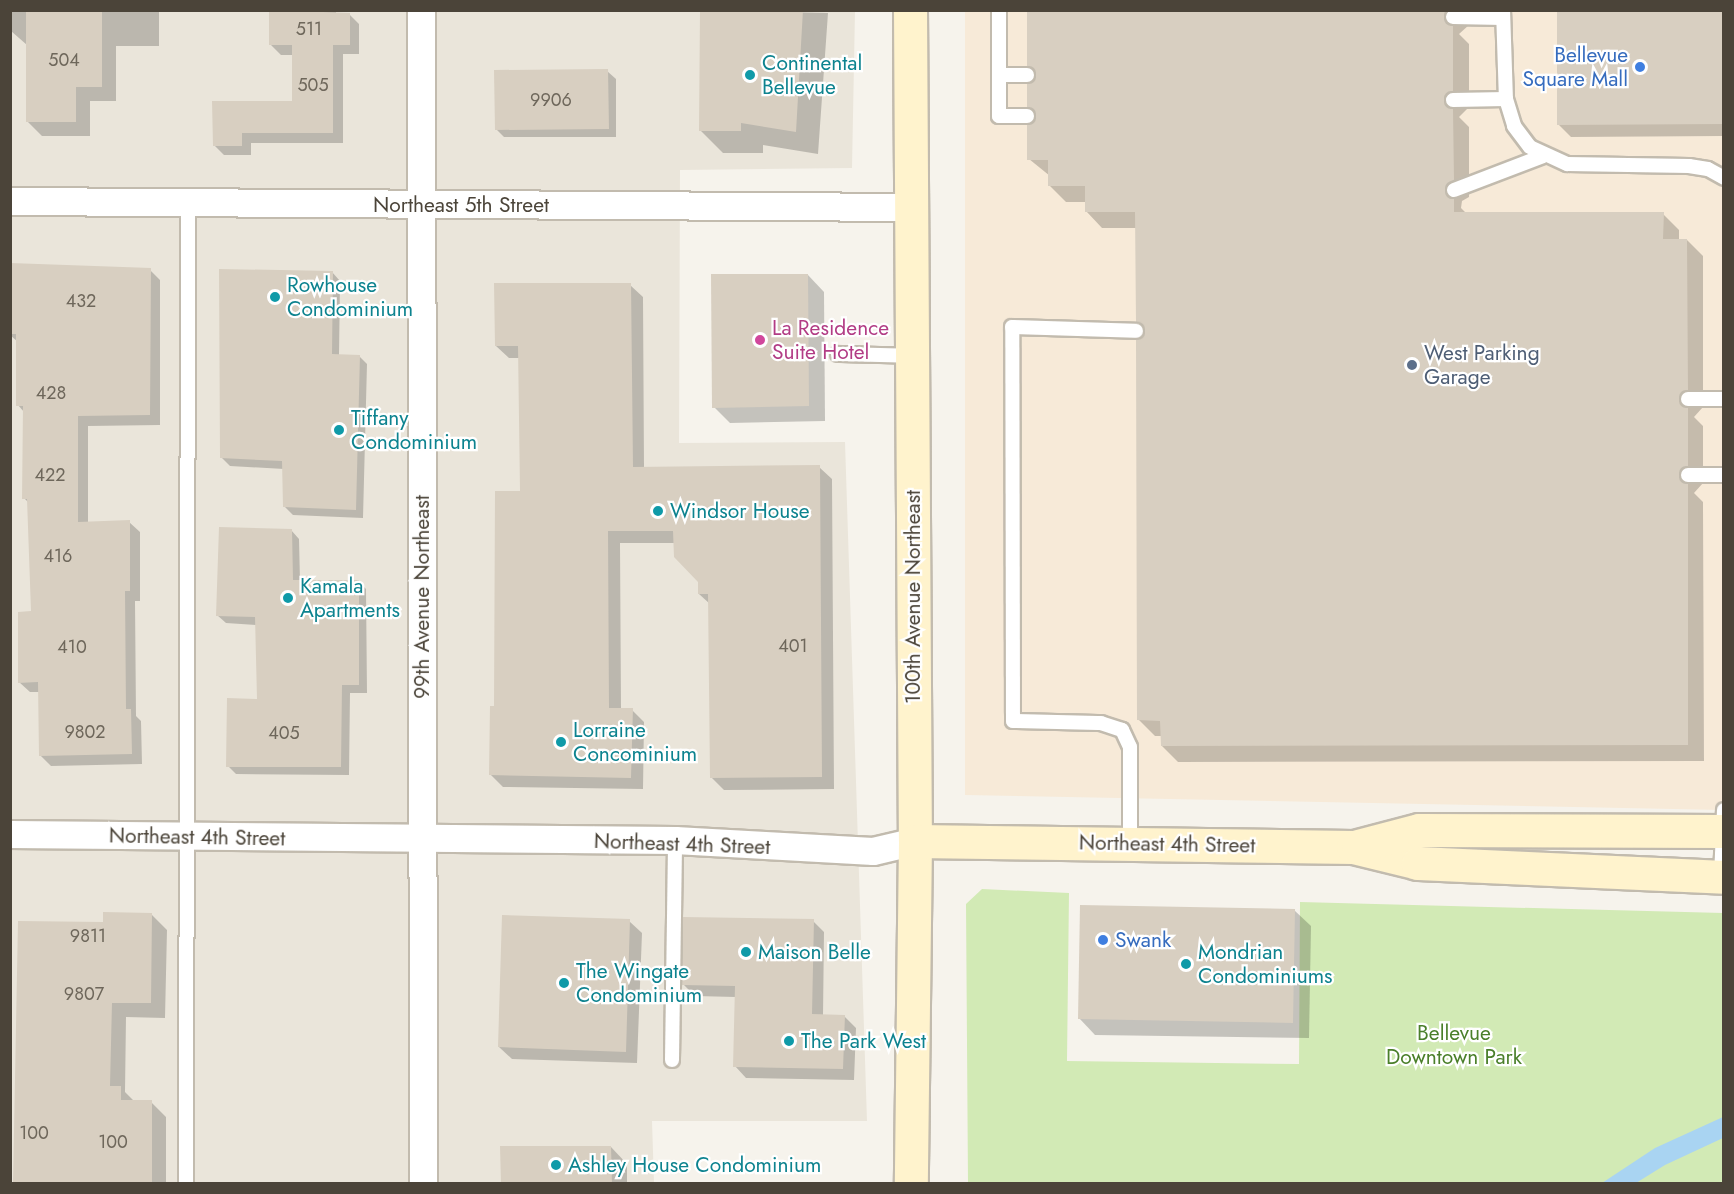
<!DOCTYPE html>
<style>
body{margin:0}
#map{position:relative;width:1734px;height:1194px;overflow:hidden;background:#f6f3ec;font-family:Jost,sans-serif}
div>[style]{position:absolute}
.residential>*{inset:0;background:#eae5da}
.commercial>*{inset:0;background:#f7ead8}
.green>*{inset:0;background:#d2eab5}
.water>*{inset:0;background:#a9d4f2}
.shadow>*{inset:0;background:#0003}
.building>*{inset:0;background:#d8cfc1}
.roads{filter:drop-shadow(2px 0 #c2bbae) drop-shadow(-2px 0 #c2bbae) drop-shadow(0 2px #c2bbae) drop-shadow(0 -2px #c2bbae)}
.lane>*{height:14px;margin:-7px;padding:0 7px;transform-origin:7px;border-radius:7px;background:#fff}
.street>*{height:27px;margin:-13.5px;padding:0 13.5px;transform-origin:13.5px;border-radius:13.5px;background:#fff}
.secondary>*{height:33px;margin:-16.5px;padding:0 16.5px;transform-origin:16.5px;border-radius:16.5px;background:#fff3cd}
.dots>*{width:16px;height:16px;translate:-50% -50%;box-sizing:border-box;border:3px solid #fff;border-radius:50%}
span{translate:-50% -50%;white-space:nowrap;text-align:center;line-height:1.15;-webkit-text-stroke:4.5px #fff;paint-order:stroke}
.number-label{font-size:18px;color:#6e675b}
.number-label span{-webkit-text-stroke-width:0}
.shop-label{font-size:21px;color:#366cbe}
.right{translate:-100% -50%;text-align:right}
.left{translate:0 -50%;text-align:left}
.culture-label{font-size:21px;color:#0d838f}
.street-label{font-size:21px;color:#4b4439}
.hotel-label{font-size:21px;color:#b23c85}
.service-label{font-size:21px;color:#4e5e75}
.park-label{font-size:21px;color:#4a7f2a}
.frame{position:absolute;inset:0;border:12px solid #4b4439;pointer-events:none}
</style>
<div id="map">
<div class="residential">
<div style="clip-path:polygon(10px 11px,855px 11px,852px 168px,680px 170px,679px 443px,845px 442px,867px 1121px,652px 1121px,654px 1183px,11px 1183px)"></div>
</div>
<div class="commercial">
<div style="clip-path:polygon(965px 11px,1723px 11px,1723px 810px,965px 795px)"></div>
</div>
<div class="green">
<div style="clip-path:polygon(982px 889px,1069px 893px,1067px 1061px,1299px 1064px,1300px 902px,1723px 913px,1723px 1183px,968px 1183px,966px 904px)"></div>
</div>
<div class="water">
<div style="clip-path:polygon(1723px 1117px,1723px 1138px,1665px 1165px,1636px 1183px,1602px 1183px,1655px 1148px)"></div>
</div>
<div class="shadow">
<div style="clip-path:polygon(11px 10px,159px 10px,159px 46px,116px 46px,116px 101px,90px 101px,90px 136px,42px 136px,27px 121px,27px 45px,11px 31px)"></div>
<div style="clip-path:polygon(271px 10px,336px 10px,336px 14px,349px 14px,359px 24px,359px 54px,343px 54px,343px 143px,251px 143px,251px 155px,224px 155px,214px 145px,294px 103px,294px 55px,281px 55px,271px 45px)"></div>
<div style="clip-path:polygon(701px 10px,828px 13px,818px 154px,763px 145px,763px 153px,723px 153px,700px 130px)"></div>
<div style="clip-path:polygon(1028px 10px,1468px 10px,1469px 25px,1459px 34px,1469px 44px,1469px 107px,1459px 117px,1469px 127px,1469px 197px,1462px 201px,1461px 208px,1467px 214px,1663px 214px,1679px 230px,1679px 240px,1687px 240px,1703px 256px,1703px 407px,1694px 417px,1703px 426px,1703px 483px,1694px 493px,1703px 502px,1704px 761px,1178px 762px,1162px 746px,1162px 736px,1155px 736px,1139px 720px,1147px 331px,1137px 228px,1102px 228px,1086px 211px,1086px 202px,1066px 202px,1050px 186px,1050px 176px,1029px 159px,1038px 115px,1038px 75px)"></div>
<div style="clip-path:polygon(1724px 10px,1724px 136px,1571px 137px,1558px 124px)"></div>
<div style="clip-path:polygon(607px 71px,616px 79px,616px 137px,504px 137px,496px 129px)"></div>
<div style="clip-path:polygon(10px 265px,150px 270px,160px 280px,160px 425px,88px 426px,88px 523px,129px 522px,140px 532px,140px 601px,135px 601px,136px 716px,141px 721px,142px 764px,51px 766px,40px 755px,40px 692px,30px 692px,19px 682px,33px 613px,29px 503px,24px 498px,24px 412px,18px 405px,18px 342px,10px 335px)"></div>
<div style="clip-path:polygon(332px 272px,340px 281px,339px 356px,359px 356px,367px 364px,363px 518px,293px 515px,285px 507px,284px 469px,230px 466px,222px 458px)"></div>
<div style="clip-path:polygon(808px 275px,824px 292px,825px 421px,730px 423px,714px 407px)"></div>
<div style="clip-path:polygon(630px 285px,643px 297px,644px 468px,819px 467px,832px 479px,834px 789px,724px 790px,711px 777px,710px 604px,699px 594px,699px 581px,675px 543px,620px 543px,621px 710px,632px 710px,644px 722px,643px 789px,503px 787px,490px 774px,522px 493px,519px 358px,509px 358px,496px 346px)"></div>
<div style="clip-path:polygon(291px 530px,299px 539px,300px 581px,358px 581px,366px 589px,367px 693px,350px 693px,349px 775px,236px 774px,228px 766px,259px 700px,257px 625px,226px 623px,217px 615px)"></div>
<div style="clip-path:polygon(1294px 910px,1311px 926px,1309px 1038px,1095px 1035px,1079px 1018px)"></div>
<div style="clip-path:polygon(152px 915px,167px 930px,165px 1018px,126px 1017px,125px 1092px,135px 1102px,151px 1102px,166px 1117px,166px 1184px,16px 1184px,105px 924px)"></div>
<div style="clip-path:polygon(629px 921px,642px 933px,637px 1063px,512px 1059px,499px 1047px)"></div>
<div style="clip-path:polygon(813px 921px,824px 932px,823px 1016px,844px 1016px,856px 1028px,854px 1080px,746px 1078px,735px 1066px,736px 997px,695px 996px,684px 985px)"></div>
<div style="clip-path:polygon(611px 1147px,627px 1164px,627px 1184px,503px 1184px)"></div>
</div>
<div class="building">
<div style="clip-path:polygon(26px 10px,102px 10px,102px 87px,76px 87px,76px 122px,26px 122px)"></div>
<div style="clip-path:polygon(269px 10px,350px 13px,350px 45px,333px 45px,333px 133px,242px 133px,242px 146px,213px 146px,212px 101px,292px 101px,292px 45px,269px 45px)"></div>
<div style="clip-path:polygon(700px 10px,803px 10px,796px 132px,741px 123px,741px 131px,699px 131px)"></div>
<div style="clip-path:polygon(1027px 10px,1447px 10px,1445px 21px,1453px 26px,1453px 91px,1444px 101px,1453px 109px,1454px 180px,1445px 189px,1454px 199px,1454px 212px,1664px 212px,1663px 239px,1687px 239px,1688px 390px,1679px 400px,1688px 408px,1688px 466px,1679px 476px,1688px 484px,1688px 745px,1161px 746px,1160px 721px,1137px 720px,1136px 340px,1145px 331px,1136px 322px,1135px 212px,1085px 212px,1085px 186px,1048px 186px,1048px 160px,1027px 160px,1027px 125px,1036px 115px,1027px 107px,1027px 84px,1036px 74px,1027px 66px)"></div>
<div style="clip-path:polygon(1557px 10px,1724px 10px,1724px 124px,1557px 125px)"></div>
<div style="clip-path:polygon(608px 69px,609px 129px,495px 130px,494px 70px)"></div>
<div style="clip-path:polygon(10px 263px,151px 268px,150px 415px,78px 416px,78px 522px,130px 520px,130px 591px,125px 591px,126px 709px,131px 709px,132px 754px,39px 756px,38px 682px,18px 683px,18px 612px,31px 611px,27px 499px,22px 499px,23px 406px,16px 406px,16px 334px,10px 334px)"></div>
<div style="clip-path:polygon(219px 269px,333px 271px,332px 354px,360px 355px,356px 510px,283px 507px,282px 461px,220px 458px)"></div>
<div style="clip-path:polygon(711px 274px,808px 274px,809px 406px,712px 408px)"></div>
<div style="clip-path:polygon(494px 283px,631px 283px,633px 467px,820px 465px,822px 777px,710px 778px,708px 594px,698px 594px,698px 582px,674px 557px,673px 531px,608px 531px,609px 708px,633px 708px,631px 778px,489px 775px,490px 706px,494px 706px,495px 491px,520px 491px,518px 346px,495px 346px)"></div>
<div style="clip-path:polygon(219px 527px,292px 529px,293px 580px,359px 580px,359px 685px,342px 685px,341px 767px,226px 767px,227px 698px,257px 699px,255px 617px,216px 616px)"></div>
<div style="clip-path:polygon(1080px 905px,1295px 909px,1293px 1023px,1078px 1019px)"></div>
<div style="clip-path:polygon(103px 912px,152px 913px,151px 1003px,112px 1003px,110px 1086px,121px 1086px,121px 1100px,152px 1100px,152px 1184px,13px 1184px,18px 921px,103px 922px)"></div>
<div style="clip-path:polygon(502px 915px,630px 919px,626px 1052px,498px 1047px)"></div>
<div style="clip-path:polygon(683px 917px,814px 919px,812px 1014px,845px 1015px,843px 1069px,733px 1067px,735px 986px,682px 985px)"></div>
<div style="clip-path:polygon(500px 1146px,611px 1146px,612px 1184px,501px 1184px)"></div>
</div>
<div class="roads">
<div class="lane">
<div style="left:999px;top:10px;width:106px;rotate:90deg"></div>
<div style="left:999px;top:116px;width:28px"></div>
<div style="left:1503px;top:10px;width:89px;rotate:88.1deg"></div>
<div style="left:1506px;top:99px;width:28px;rotate:73deg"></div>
<div style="left:1514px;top:126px;width:26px;rotate:53deg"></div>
<div style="left:1530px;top:147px;width:41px;rotate:24.7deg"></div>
<div style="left:1567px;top:164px;width:122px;rotate:0.9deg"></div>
<div style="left:1689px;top:166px;width:19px;rotate:9deg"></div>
<div style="left:1708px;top:169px;width:18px;rotate:29deg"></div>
<div style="left:1453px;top:17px;width:50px;rotate:1.1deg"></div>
<div style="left:999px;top:75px;width:28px"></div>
<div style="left:1453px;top:100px;width:53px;rotate:-1.1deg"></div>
<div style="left:1454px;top:190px;width:95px;rotate:-20.9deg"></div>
<div style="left:838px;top:354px;width:74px;rotate:1.5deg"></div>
<div style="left:1688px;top:399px;width:36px"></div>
<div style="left:1688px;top:475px;width:36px"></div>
<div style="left:1130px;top:844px;width:97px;rotate:-90deg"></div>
<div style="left:1130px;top:747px;width:19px;rotate:-115deg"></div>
<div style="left:1122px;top:730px;width:22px;rotate:-162deg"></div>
<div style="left:1101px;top:723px;width:88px;rotate:-178.7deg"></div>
<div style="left:1013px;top:721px;width:394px;rotate:-90.1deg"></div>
<div style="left:1012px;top:327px;width:124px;rotate:1.8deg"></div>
<div style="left:1721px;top:876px;width:66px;rotate:-87.4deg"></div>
<div style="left:672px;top:1060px;width:220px;rotate:-89.2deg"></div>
<div style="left:186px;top:1184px;width:979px;rotate:-89.88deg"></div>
</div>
<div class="street">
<div style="left:421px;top:10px;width:1174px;rotate:89.9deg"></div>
<div style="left:10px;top:201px;width:901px;rotate:0.38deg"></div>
<div style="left:10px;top:834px;width:665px;rotate:0.52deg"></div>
<div style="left:675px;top:840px;width:198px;rotate:3.2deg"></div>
<div style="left:873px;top:851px;width:43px;rotate:-13.4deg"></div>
</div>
<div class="secondary">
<div style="left:910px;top:10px;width:831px;rotate:89.66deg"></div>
<div style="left:915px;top:841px;width:343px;rotate:90.7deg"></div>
<div style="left:915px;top:841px;width:438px;rotate:0.8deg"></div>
<div style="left:1353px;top:847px;width:67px;rotate:13.8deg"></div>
<div style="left:1418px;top:863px;width:306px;rotate:2.6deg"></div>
<div style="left:1358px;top:846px;width:63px;rotate:-14.7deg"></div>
<div style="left:1419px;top:830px;width:305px;rotate:0.2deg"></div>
</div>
</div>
<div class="dots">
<div style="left:1640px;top:67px;background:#3f7fe0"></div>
<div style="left:750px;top:75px;background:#0f9aa8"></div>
<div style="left:275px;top:297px;background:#0f9aa8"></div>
<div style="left:760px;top:340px;background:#d1479c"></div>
<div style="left:1412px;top:365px;background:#5c6f8a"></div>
<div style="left:339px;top:430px;background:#0f9aa8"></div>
<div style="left:658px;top:511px;background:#0f9aa8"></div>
<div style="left:288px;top:598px;background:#0f9aa8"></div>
<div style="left:561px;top:742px;background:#0f9aa8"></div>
<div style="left:1103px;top:940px;background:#3f7fe0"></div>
<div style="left:746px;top:952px;background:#0f9aa8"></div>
<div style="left:1186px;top:964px;background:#0f9aa8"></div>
<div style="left:564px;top:983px;background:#0f9aa8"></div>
<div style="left:789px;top:1041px;background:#0f9aa8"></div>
<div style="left:556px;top:1165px;background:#0f9aa8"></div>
</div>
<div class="number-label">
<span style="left:309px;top:29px">511</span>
<span style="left:64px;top:60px">504</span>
<span style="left:313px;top:85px">505</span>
<span style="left:551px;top:100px">9906</span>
<span style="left:81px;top:301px">432</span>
<span style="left:51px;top:393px">428</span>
<span style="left:50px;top:475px">422</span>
<span style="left:58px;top:556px">416</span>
<span style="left:793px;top:646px">401</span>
<span style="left:72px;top:647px">410</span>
<span style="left:85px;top:732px">9802</span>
<span style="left:284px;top:733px">405</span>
<span style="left:88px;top:936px">9811</span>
<span style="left:84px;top:994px">9807</span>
<span style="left:34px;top:1133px">100</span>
<span style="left:113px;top:1142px">100</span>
</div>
<div class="shop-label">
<span class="right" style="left:1628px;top:67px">Bellevue<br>Square Mall</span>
<span class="left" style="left:1115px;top:940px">Swank</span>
</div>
<div class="culture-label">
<span class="left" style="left:762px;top:75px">Continental<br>Bellevue</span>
<span class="left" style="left:287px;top:297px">Rowhouse<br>Condominium</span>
<span class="left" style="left:351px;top:430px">Tiffany<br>Condominium</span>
<span class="left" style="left:670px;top:511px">Windsor House</span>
<span class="left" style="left:300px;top:598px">Kamala<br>Apartments</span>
<span class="left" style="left:573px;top:742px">Lorraine<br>Concominium</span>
<span class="left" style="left:758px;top:952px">Maison Belle</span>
<span class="left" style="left:1198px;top:964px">Mondrian<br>Condominiums</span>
<span class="left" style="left:576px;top:983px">The Wingate<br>Condominium</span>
<span class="left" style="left:801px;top:1041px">The Park West</span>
<span class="left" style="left:568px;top:1165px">Ashley House Condominium</span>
</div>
<div class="street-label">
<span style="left:461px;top:205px">Northeast 5th Street</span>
<span style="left:422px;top:597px;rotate:-90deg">99th Avenue Northeast</span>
<span style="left:913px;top:597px;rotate:-90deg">100th Avenue Northeast</span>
<span style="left:197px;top:837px;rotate:1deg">Northeast 4th Street</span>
<span style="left:682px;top:844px;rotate:2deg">Northeast 4th Street</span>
<span style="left:1167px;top:844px;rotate:1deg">Northeast 4th Street</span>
</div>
<div class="hotel-label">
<span class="left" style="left:772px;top:340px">La Residence<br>Suite Hotel</span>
</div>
<div class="service-label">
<span class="left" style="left:1424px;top:365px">West Parking<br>Garage</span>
</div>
<div class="park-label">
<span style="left:1454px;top:1045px">Bellevue<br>Downtown Park</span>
</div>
<div class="frame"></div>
</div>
